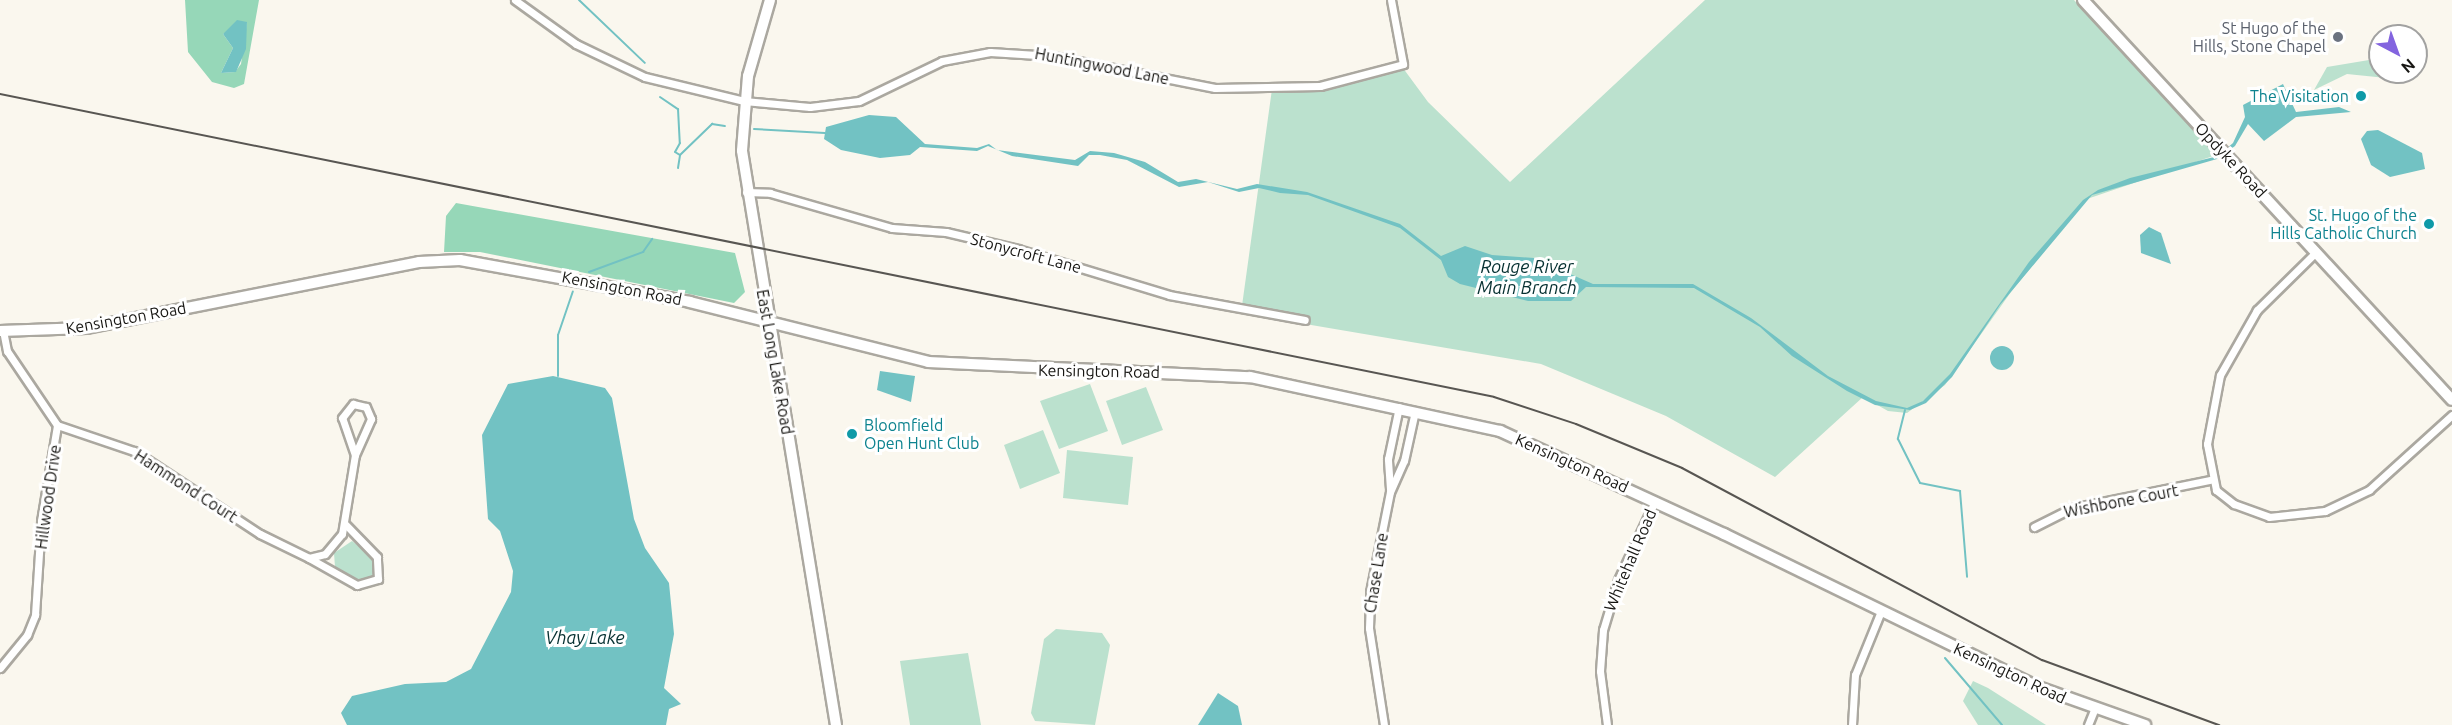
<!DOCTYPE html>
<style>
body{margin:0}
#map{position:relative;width:2452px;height:725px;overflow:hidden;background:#faf7ee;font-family:Ubuntu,sans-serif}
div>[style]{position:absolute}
.green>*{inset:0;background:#bbe1ce}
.forest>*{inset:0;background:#96d7b8}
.water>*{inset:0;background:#72c2c3}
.round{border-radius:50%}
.stream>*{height:2px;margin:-1px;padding:0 1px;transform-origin:1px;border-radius:1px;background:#72c2c3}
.roads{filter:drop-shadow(2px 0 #aba8a0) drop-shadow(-2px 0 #aba8a0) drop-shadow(0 2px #aba8a0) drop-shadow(0 -2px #aba8a0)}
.street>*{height:7px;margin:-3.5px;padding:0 3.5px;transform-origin:3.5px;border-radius:3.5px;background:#fff}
.secondary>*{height:10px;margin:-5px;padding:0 5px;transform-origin:5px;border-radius:5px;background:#fff}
.rail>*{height:2px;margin:-1px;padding:0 1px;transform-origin:1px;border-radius:1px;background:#585652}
.dots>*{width:16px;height:16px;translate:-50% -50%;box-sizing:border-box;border:3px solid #fff;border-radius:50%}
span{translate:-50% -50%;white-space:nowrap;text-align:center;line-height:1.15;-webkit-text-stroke:6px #fff;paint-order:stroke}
.worship-label{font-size:16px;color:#5b616d}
.right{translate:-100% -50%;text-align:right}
.street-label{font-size:16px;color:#171613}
.culture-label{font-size:16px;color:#0d838f}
.left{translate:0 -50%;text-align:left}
.water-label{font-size:18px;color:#063031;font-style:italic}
.north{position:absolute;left:2368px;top:24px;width:60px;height:60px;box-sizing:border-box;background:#fff;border:2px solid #a2a2a1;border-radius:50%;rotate:139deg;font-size:16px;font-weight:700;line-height:24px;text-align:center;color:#171613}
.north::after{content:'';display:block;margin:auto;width:21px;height:27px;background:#8364df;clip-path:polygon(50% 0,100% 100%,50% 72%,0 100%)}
</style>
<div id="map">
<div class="green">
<div style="clip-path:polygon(1705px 0,2074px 0,2219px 154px,2087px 199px,2011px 292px,1945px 385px,1907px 413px,1888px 411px,1863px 397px,1775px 477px,1666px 416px,1541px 364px,1241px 313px,1272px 89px,1298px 88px,1400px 64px,1428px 102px,1510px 182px)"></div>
<div style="clip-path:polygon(2369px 60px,2380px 62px,2386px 78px,2347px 74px,2314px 90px,2327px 67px)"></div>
<div style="clip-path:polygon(1090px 384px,1108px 431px,1059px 449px,1040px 401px)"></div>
<div style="clip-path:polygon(1146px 387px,1163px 430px,1122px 445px,1106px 401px)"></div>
<div style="clip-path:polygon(1043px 430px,1060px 473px,1020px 489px,1004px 445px)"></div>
<div style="clip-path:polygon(1067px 450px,1133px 457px,1128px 505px,1063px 498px)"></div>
<div style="clip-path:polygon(352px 541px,374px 558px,376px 573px,369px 578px,355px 580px,335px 567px,334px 553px)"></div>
<div style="clip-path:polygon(1056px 629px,1102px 633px,1110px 645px,1095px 725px,1035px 721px,1031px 713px,1044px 639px)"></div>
<div style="clip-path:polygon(968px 653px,981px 725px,910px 725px,900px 661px)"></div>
<div style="clip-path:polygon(1973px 681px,1988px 688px,2046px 725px,1978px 725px,1963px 701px)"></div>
</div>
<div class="forest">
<div style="clip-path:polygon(evenodd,185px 0,259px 0,244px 84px,234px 88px,212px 82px,188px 52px,185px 0,247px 22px,241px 64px,235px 72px,221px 73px,233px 48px,223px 34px,247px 22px)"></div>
<div style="clip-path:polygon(456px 203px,735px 253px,745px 292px,734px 303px,480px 252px,444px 252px,446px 216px)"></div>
</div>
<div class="water">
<div style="clip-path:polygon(237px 20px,247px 22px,246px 49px,236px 72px,221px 73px,233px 48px,223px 34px)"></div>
<div style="clip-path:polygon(2283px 84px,2296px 112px,2339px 107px,2351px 112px,2296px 117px,2264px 141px,2248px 124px,2235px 146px,2217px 159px,2092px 195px,2000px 305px,1952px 377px,1926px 403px,1910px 410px,1875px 405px,1847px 391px,1792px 356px,1760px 327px,1694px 288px,1586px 287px,1571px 301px,1528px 301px,1460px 284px,1448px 277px,1441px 260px,1400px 228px,1308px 195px,1280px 193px,1259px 188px,1239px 192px,1208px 182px,1179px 187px,1127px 160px,1100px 155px,1089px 155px,1078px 166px,1012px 156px,988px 146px,977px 151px,920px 147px,910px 155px,880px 158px,841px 150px,824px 139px,826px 127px,869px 115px,896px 117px,925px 144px,977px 148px,989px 144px,997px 150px,1075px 160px,1090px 151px,1114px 153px,1145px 162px,1178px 182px,1196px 179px,1237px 189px,1257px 184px,1307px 192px,1400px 224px,1441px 256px,1465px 246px,1492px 255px,1534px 258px,1593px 284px,1693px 284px,1751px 318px,1828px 376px,1876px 401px,1907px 408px,1923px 401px,1950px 374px,2029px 262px,2083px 200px,2098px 190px,2130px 178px,2218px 156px,2233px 143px,2245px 117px,2243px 105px)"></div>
<div style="clip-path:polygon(2378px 130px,2422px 153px,2425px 169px,2390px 177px,2371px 165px,2361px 139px,2367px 131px)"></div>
<div style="clip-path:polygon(2149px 227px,2161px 233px,2171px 264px,2141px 253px,2140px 235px)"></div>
<div class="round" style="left:1990px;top:346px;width:24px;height:24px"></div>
<div style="clip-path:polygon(880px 371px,915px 376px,911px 402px,877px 390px)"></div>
<div style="clip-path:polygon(553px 376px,605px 388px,612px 398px,634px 519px,645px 548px,669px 583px,674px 634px,664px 688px,681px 704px,669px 709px,666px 725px,347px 725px,341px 713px,352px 696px,405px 684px,446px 682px,471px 669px,511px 592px,513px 571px,500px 531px,488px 519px,482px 435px,508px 384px)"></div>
<div style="clip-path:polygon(1218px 693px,1238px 706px,1242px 725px,1198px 725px)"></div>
</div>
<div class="stream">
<div style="left:579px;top:0;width:91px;rotate:43.7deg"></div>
<div style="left:660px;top:97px;width:22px;rotate:34deg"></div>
<div style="left:678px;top:109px;width:34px;rotate:87deg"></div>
<div style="left:680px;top:143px;width:10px;rotate:119deg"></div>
<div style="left:675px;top:152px;width:6px;rotate:31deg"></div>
<div style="left:680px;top:155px;width:45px;rotate:-44.1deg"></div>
<div style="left:712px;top:124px;width:13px;rotate:9deg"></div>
<div style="left:754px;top:129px;width:71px;rotate:3.2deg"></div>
<div style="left:678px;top:168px;width:12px;rotate:-81deg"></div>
<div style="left:589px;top:272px;width:58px;rotate:-20.3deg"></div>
<div style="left:643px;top:252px;width:16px;rotate:-55deg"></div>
<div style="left:558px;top:376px;width:41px;rotate:-90deg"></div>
<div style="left:558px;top:335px;width:46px;rotate:-71.2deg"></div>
<div style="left:1905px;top:410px;width:30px;rotate:104deg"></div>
<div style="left:1898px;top:439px;width:49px;rotate:63.4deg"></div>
<div style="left:1920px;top:483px;width:41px;rotate:11.3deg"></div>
<div style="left:1960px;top:491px;width:86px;rotate:85.3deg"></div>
<div style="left:1945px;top:658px;width:88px;rotate:49.6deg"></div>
</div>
<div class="roads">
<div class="street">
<div style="left:515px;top:0;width:75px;rotate:35.8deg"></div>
<div style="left:576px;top:44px;width:76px;rotate:25.6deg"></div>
<div style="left:645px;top:77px;width:102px;rotate:13.6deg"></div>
<div style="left:744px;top:101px;width:66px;rotate:5.2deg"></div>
<div style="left:810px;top:107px;width:49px;rotate:-7deg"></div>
<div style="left:859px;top:101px;width:92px;rotate:-25.7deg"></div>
<div style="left:942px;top:61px;width:49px;rotate:-10.6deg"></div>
<div style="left:990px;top:52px;width:63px;rotate:3.6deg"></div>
<div style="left:1053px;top:56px;width:165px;rotate:11.2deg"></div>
<div style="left:1215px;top:88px;width:105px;rotate:-1.1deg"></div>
<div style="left:1320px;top:86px;width:86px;rotate:-14.8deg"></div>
<div style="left:1403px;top:64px;width:65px;rotate:-100.6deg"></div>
<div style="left:746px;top:192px;width:24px;rotate:2deg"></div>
<div style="left:770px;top:193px;width:127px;rotate:16deg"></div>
<div style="left:892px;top:228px;width:54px;rotate:4.2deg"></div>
<div style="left:946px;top:232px;width:74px;rotate:13.3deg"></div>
<div style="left:1018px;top:249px;width:158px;rotate:16.9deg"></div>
<div style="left:1169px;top:295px;width:138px;rotate:10.4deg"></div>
<div style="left:2316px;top:252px;width:83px;rotate:135.5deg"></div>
<div style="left:2257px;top:310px;width:75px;rotate:119.6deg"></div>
<div style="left:2220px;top:375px;width:70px;rotate:100.7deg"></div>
<div style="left:2207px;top:444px;width:47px;rotate:78.9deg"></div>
<div style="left:2216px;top:490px;width:23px;rotate:38deg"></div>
<div style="left:2234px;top:504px;width:37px;rotate:20deg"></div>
<div style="left:2269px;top:517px;width:56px;rotate:-6.1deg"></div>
<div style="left:2325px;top:511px;width:49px;rotate:-25.5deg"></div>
<div style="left:2369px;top:490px;width:112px;rotate:-42.1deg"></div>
<div style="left:353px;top:404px;width:13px;rotate:13deg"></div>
<div style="left:366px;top:407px;width:13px;rotate:67deg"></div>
<div style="left:371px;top:419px;width:39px;rotate:114deg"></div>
<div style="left:355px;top:455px;width:39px;rotate:-109deg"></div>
<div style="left:342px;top:418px;width:18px;rotate:-52deg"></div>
<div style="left:57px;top:425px;width:81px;rotate:18.7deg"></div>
<div style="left:134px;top:451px;width:151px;rotate:33.4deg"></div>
<div style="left:260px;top:534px;width:55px;rotate:26.1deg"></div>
<div style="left:309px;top:558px;width:16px;rotate:-14deg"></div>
<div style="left:325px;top:554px;width:26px;rotate:-50deg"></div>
<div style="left:342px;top:534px;width:80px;rotate:-80.7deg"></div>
<div style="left:1390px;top:489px;width:30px;rotate:-94deg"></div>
<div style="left:1388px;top:459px;width:53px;rotate:-78.1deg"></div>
<div style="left:2034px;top:527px;width:42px;rotate:-26.6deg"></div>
<div style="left:2072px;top:508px;width:141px;rotate:-11.5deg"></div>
<div style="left:309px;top:558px;width:55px;rotate:29.4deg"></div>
<div style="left:357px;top:585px;width:22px;rotate:-16deg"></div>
<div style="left:378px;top:579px;width:22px;rotate:-93deg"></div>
<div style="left:377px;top:557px;width:45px;rotate:-134.1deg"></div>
<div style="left:0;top:668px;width:43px;rotate:-50.7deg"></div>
<div style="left:27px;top:635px;width:22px;rotate:-68deg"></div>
<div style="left:35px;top:615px;width:94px;rotate:-86.3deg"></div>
<div style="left:41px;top:521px;width:97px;rotate:-80.5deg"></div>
<div style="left:57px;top:425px;width:89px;rotate:-124deg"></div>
<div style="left:7px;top:351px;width:20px;rotate:-101deg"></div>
<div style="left:1384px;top:725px;width:98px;rotate:-98.8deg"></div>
<div style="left:1369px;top:628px;width:36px;rotate:-88deg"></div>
<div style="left:1370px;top:592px;width:102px;rotate:-78.7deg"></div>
<div style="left:1390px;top:492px;width:34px;rotate:-66deg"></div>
<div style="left:1404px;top:461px;width:51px;rotate:-77.6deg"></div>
<div style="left:1607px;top:725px;width:54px;rotate:-97.4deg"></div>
<div style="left:1600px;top:671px;width:41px;rotate:-85.8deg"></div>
<div style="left:1603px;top:630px;width:52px;rotate:-73.3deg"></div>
<div style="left:1618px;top:580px;width:87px;rotate:-64.9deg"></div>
<div style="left:1852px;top:725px;width:50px;rotate:-86.6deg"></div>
<div style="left:1855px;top:675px;width:69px;rotate:-67.9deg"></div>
<div style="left:2088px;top:725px;width:16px;rotate:-68deg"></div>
</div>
<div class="secondary">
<div style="left:770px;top:0;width:79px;rotate:106.1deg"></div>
<div style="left:748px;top:76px;width:75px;rotate:94.6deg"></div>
<div style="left:742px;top:151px;width:582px;rotate:80.7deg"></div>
<div style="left:2083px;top:0;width:544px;rotate:47.31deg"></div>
<div style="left:0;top:331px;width:86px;rotate:-2deg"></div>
<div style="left:86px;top:328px;width:339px;rotate:-11.2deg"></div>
<div style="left:419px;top:262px;width:41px;rotate:-2.8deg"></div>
<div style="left:460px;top:260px;width:234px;rotate:10.3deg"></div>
<div style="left:690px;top:302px;width:245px;rotate:14.1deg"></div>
<div style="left:928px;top:362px;width:322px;rotate:2.7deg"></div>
<div style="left:1250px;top:377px;width:256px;rotate:12.2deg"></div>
<div style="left:1500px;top:431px;width:247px;rotate:24.7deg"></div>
<div style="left:1724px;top:534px;width:346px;rotate:26deg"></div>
<div style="left:2035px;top:686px;width:117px;rotate:19.5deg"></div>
</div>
</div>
<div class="rail">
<div style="left:0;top:94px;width:1524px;rotate:11.46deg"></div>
<div style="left:1494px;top:397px;width:86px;rotate:18.2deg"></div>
<div style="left:1576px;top:424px;width:115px;rotate:22.5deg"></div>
<div style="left:1682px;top:468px;width:408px;rotate:28.1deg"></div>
<div style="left:2042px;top:660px;width:189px;rotate:20.2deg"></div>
</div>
<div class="dots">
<div style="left:2338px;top:37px;background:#6b7280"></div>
<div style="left:2361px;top:96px;background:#0f9aa8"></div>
<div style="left:2429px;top:224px;background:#0f9aa8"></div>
<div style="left:852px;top:434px;background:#0f9aa8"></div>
</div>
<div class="worship-label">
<span class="right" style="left:2326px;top:37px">St Hugo of the<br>Hills, Stone Chapel</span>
</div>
<div class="street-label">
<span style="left:1102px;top:66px;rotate:11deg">Huntingwood Lane</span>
<span style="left:2231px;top:160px;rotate:47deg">Opdyke Road</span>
<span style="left:1026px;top:253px;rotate:15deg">Stonycroft Lane</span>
<span style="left:622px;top:288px;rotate:11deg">Kensington Road</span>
<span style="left:126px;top:318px;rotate:-10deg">Kensington Road</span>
<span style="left:775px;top:362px;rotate:80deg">East Long Lake Road</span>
<span style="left:1099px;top:371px;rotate:1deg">Kensington Road</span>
<span style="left:1572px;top:463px;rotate:24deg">Kensington Road</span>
<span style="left:186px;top:486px;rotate:33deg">Hammond Court</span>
<span style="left:48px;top:497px;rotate:-82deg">Hillwood Drive</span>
<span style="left:2121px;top:501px;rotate:-11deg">Wishbone Court</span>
<span style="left:1630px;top:560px;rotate:-67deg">Whitehall Road</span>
<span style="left:1376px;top:573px;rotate:-81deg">Chase Lane</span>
<span style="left:2010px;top:673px;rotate:25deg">Kensington Road</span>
</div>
<div class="culture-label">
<span class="right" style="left:2349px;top:96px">The Visitation</span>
<span class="right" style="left:2417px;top:224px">St. Hugo of the<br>Hills Catholic Church</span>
<span class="left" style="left:864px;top:434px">Bloomfield<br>Open Hunt Club</span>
</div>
<div class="water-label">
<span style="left:1527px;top:277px">Rouge River<br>Main Branch</span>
<span style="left:585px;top:637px">Vhay Lake</span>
</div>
<div class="north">N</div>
</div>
